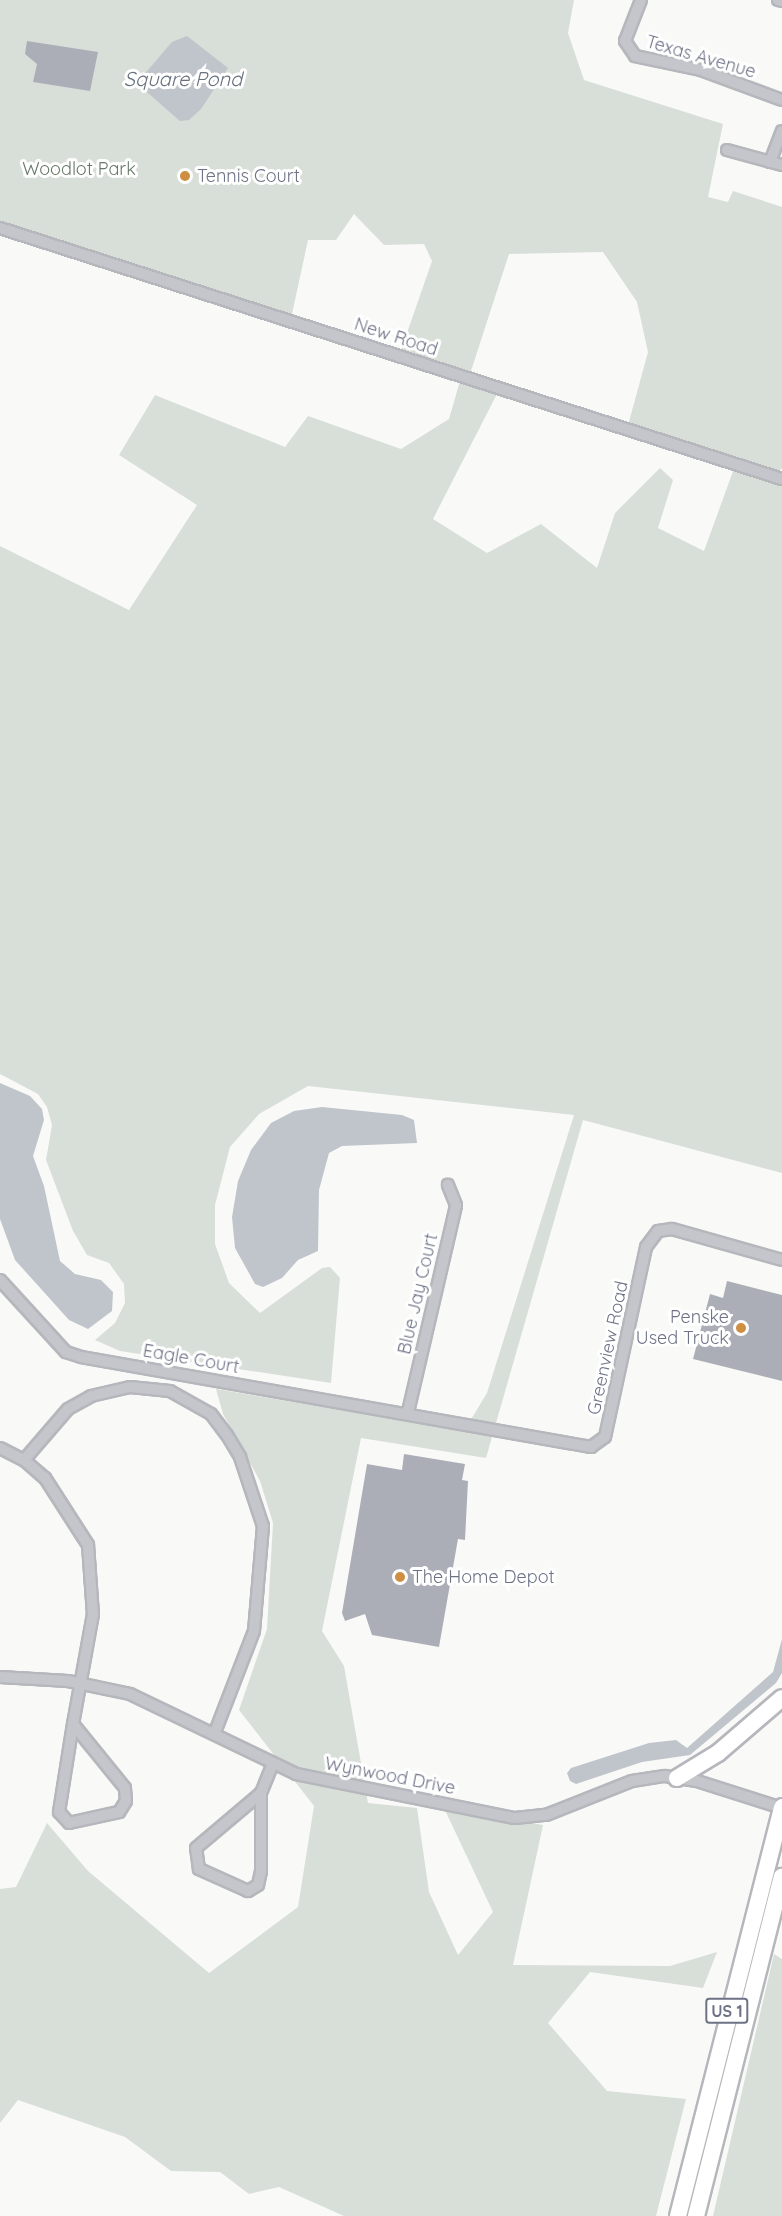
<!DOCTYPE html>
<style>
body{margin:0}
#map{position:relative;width:782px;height:2216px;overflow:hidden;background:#f9faf8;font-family:Quicksand,sans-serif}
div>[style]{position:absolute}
.green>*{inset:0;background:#d8ded8}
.water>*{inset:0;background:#c0c4cb}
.building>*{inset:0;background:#acaeb7}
.roads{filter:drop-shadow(2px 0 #b6b7bc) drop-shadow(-2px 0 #b6b7bc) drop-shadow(0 2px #b6b7bc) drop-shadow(0 -2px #b6b7bc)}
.minor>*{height:10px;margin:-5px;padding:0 5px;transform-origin:5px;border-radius:5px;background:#c4c6cb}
.highway>*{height:16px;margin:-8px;padding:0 8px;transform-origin:8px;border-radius:8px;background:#fff}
.dots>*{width:16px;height:16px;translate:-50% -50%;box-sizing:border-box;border:3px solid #fff;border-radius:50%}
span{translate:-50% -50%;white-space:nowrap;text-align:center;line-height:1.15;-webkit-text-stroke:6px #fff;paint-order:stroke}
.shield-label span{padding:2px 4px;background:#fff;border:2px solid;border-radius:4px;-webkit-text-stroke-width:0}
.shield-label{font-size:16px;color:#6d7285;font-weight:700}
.street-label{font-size:18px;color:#6d7285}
.park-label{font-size:18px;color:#667868}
.poi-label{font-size:18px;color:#6d7285}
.left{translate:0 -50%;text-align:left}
.right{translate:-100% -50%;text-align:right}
.water-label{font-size:20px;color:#68727f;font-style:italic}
</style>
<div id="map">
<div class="green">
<div style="clip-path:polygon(evenodd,0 0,574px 0,568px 33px,584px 80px,723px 124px,708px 197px,728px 202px,733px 191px,782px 207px,782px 468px,773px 477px,782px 480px,782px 1173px,583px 1120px,486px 1458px,361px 1438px,322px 1631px,344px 1666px,368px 1803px,417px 1808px,429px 1892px,458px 1955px,493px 1912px,444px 1808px,543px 1825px,513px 1965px,670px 1966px,717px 1952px,703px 1988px,590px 1972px,548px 2023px,607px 2091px,686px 2099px,656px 2216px,344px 2216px,279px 2187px,249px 2194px,220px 2172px,171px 2171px,125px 2137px,18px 2100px,0 2123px,0 1889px,16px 1887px,47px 1823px,88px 1871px,209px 1973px,298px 1907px,314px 1806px,239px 1710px,267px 1629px,273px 1523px,260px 1481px,223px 1414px,216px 1389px,464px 1431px,487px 1393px,574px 1115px,308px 1086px,259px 1114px,230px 1147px,215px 1205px,215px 1244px,229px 1283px,260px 1313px,322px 1268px,330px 1267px,340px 1278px,331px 1383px,120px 1351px,95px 1340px,115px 1323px,125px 1303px,124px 1284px,109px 1263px,87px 1255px,73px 1231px,46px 1160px,52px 1125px,47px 1107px,38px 1094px,0 1074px,0 546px,129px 610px,197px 505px,119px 455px,155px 395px,285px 447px,308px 416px,401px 449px,449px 419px,462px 374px,400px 353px,432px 261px,424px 244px,384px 245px,354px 214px,336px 240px,308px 240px,292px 314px,258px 308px,0 228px,0 0,603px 252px,637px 302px,648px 352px,627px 429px,736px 463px,704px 551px,658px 528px,673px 480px,660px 468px,615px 513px,597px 568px,541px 524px,487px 553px,433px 519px,499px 390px,469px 377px,509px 254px,603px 252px)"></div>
<div style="clip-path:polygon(774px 1954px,782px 1959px,782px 2216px,713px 2216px)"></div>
</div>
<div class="water">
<div style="clip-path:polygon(187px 36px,228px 68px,201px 109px,189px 120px,180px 121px,140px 86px,142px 77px,172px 42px)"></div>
<div style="clip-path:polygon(0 1083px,30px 1096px,42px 1109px,44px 1120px,33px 1156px,44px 1186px,60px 1261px,75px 1274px,101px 1280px,113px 1292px,112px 1311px,88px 1329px,69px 1320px,15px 1260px,0 1219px)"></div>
<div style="clip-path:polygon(322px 1107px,402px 1115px,414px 1120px,417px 1143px,342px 1146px,329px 1153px,319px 1190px,318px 1251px,298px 1260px,282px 1278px,263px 1287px,255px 1284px,235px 1248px,232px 1217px,238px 1181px,251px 1150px,271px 1123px,294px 1111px)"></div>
<div style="clip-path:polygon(782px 1639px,782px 1673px,776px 1683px,690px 1755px,642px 1762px,576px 1784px,570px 1781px,567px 1773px,571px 1768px,649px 1743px,676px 1740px,687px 1748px,773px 1672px)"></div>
</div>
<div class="building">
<div style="clip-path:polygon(27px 41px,98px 52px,90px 91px,33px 82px,37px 64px,25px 54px)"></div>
<div style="clip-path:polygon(727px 1281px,782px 1295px,782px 1381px,693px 1359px,710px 1294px,723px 1298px)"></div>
<div style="clip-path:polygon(404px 1454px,465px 1464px,462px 1480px,468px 1481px,465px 1540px,458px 1539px,439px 1647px,372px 1635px,365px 1614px,345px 1621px,342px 1613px,367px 1464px,402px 1470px)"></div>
</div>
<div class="roads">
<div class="minor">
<div style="left:641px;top:0;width:44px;rotate:111.3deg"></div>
<div style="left:625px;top:41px;width:18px;rotate:56deg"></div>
<div style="left:635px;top:56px;width:67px;rotate:12deg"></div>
<div style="left:701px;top:70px;width:86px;rotate:20.3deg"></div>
<div style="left:778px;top:0;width:4px;rotate:14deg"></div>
<div style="left:727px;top:150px;width:57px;rotate:15.3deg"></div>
<div style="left:770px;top:162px;width:33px;rotate:-69deg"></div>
<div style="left:0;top:228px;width:821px;rotate:17.8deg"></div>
<div style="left:0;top:1280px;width:98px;rotate:47.5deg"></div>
<div style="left:66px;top:1352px;width:16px;rotate:18deg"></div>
<div style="left:81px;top:1357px;width:518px;rotate:10.01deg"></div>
<div style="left:591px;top:1447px;width:17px;rotate:-36deg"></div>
<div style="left:605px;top:1437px;width:194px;rotate:-77.8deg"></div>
<div style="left:646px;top:1247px;width:20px;rotate:-53deg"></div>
<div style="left:658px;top:1231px;width:14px;rotate:-8deg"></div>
<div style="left:672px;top:1229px;width:114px;rotate:15.7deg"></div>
<div style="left:408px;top:1412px;width:212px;rotate:-76.9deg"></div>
<div style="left:456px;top:1205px;width:22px;rotate:-112deg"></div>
<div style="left:0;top:1448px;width:27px;rotate:27deg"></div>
<div style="left:24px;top:1460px;width:28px;rotate:41deg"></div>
<div style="left:45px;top:1478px;width:80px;rotate:57.3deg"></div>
<div style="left:88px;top:1545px;width:69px;rotate:85.9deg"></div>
<div style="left:93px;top:1614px;width:112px;rotate:100.3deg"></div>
<div style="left:24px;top:1460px;width:67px;rotate:-49.2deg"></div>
<div style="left:68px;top:1409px;width:26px;rotate:-29deg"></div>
<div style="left:91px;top:1396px;width:40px;rotate:-13deg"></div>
<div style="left:130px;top:1387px;width:40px;rotate:5.7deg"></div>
<div style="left:170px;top:1391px;width:47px;rotate:29.3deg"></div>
<div style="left:211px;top:1414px;width:26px;rotate:53deg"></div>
<div style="left:227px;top:1435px;width:26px;rotate:59deg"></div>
<div style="left:240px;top:1457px;width:73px;rotate:71.6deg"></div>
<div style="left:263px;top:1526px;width:105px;rotate:94.9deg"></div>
<div style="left:254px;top:1631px;width:108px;rotate:111.1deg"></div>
<div style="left:0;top:1677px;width:68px;rotate:3.4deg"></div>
<div style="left:68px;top:1681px;width:63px;rotate:11.8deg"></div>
<div style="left:130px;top:1694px;width:184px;rotate:25.7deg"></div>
<div style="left:296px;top:1774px;width:223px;rotate:11.4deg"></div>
<div style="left:515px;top:1818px;width:31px;rotate:-6deg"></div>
<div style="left:546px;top:1815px;width:92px;rotate:-21.6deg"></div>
<div style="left:632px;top:1781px;width:33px;rotate:-9deg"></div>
<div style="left:665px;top:1776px;width:32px;rotate:9deg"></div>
<div style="left:697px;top:1781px;width:89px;rotate:17.6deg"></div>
<div style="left:73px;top:1724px;width:82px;rotate:50.9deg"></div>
<div style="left:125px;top:1788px;width:13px;rotate:86deg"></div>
<div style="left:126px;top:1801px;width:13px;rotate:122deg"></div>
<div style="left:119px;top:1812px;width:51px;rotate:167.6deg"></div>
<div style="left:69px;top:1823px;width:15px;rotate:-132deg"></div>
<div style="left:59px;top:1812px;width:89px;rotate:-81deg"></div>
<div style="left:261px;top:1793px;width:78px;rotate:90deg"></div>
<div style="left:261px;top:1871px;width:14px;rotate:102deg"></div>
<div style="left:258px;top:1885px;width:12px;rotate:149deg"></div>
<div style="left:248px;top:1891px;width:54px;rotate:-155.8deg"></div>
<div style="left:199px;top:1869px;width:21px;rotate:-98deg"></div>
<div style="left:196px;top:1848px;width:85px;rotate:-40.2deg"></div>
<div style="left:261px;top:1793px;width:32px;rotate:-68deg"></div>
</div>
<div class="highway">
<div style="left:677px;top:1778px;width:48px;rotate:-31.4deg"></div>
<div style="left:718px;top:1753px;width:84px;rotate:-40.7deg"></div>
<div style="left:678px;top:2216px;width:422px;rotate:-75.7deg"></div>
<div style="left:696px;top:2216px;width:350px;rotate:-75.8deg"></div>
</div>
</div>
<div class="dots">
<div style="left:185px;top:176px;background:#cf8f43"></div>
<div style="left:741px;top:1328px;background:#cf8f43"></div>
<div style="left:400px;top:1577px;background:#cf8f43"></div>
</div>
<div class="shield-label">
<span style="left:727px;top:2011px">US 1</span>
</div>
<div class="street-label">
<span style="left:701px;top:57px;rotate:16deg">Texas Avenue</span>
<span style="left:396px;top:337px;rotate:18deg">New Road</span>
<span style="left:418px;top:1294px;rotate:-77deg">Blue Jay Court</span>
<span style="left:608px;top:1348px;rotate:-78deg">Greenview Road</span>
<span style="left:191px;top:1359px;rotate:10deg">Eagle Court</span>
<span style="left:390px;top:1776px;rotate:11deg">Wynwood Drive</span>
</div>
<div class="park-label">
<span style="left:79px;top:169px">Woodlot Park</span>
</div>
<div class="poi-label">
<span class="left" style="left:197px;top:176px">Tennis Court</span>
<span class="right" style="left:729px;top:1328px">Penske<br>Used Truck</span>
<span class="left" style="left:412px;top:1577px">The Home Depot</span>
</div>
<div class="water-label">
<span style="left:183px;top:78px">Square Pond</span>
</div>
</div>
